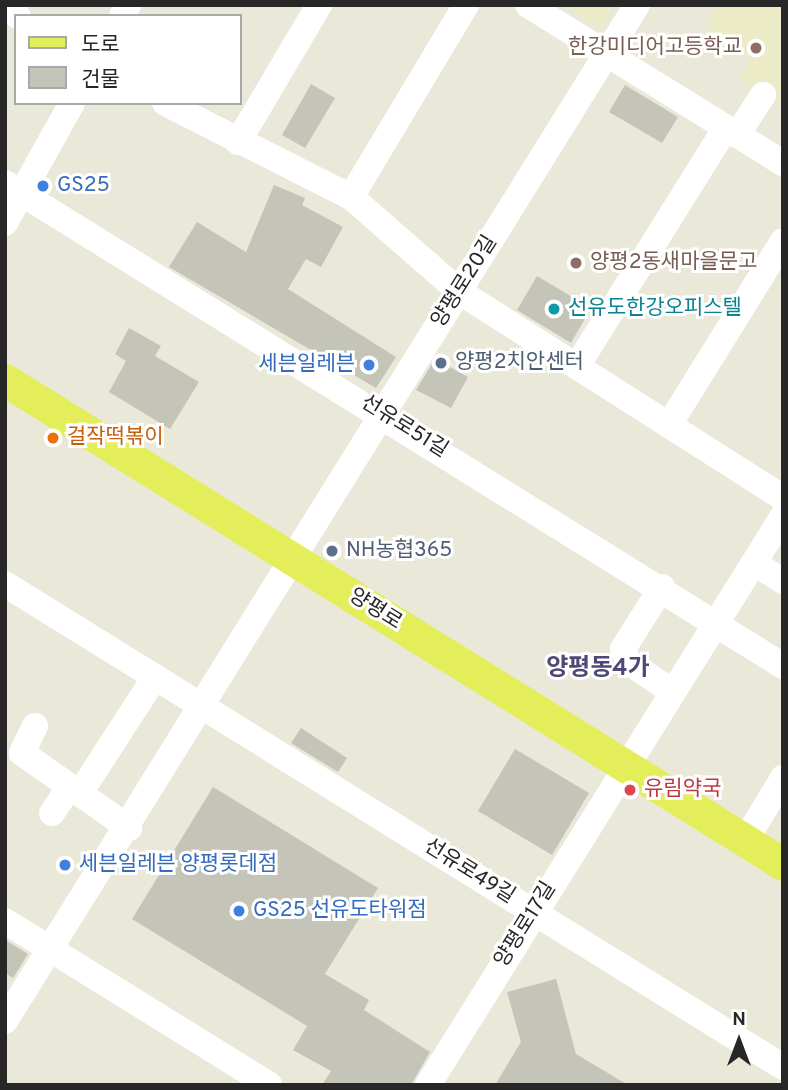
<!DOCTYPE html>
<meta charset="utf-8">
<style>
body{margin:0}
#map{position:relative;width:788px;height:1090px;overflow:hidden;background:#eae8d9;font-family:Overpass,"Noto Sans KR",sans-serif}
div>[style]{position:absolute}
.education>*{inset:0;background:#ecebc8}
.building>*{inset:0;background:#c5c4b8}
.minor>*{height:26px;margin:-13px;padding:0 13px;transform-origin:13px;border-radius:13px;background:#fff}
.major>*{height:33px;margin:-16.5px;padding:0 16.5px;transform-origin:16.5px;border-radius:16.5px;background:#e3ee5a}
.dots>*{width:19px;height:19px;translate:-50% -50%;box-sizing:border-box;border:4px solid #fff;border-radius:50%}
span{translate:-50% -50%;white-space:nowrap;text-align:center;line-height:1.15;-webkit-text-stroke:6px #fff;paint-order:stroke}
.education-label{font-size:21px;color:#785e54}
.right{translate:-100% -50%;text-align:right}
.left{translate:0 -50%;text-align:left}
.shop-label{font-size:21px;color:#366cbe}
.street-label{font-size:21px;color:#272727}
.culture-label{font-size:21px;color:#0d838f}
.service-label{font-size:21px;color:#4e5e75}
.food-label{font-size:21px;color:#c56008}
.health-label{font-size:21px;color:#be3a42}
.quarter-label{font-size:24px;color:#4f4977;font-weight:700}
.frame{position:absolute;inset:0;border:7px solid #272727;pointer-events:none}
.legend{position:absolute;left:14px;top:14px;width:228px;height:91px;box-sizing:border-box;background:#fff;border:2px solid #a9a9a9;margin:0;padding:9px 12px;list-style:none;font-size:21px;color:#272727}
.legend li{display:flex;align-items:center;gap:14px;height:35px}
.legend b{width:35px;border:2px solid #a9a9a9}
.north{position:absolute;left:704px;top:1006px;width:70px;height:70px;-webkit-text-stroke:5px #fff;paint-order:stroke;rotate:0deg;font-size:19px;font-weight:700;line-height:28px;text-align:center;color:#272727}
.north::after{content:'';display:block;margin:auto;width:24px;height:32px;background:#272727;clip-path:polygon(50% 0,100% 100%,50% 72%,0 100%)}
</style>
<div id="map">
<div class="education">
<div style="clip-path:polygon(564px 5px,615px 5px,600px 29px)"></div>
<div style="clip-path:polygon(715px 5px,783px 5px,783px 106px,736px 78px,751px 62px,706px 35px)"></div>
</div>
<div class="building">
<div style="clip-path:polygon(311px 84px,335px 98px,305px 148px,282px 135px)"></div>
<div style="clip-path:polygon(625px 85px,678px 117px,662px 143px,609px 112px)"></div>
<div style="clip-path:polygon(274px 185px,305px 198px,302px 205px,343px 227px,321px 267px,306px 259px,288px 289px,396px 357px,376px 388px,169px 267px,197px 222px,246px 252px)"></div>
<div style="clip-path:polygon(537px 276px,591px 308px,571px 343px,517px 310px)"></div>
<div style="clip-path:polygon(129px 328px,161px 346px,155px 356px,199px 382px,170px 429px,109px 392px,126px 361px,115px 354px)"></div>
<div style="clip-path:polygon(435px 359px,468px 377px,451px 408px,416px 390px)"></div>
<div style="clip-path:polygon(301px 728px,347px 758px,338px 772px,291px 743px)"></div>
<div style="clip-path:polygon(515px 749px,589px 793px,552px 855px,478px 811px)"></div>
<div style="clip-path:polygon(213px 787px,378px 888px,325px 974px,369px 1000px,364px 1010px,430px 1052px,411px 1085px,322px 1085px,331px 1071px,293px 1050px,307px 1026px,132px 919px)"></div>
<div style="clip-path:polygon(5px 940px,28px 954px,13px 978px,5px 973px)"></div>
<div style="clip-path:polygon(556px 979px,576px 1054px,628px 1085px,495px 1085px,521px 1042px,507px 992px)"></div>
</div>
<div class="minor">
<div style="left:528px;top:5px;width:300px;rotate:31.8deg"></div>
<div style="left:5px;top:8px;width:15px;rotate:32deg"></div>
<div style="left:122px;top:16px;width:13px;rotate:-61deg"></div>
<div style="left:165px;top:103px;width:208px;rotate:26.8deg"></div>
<div style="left:351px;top:197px;width:145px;rotate:41.1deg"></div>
<div style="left:460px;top:292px;width:383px;rotate:32.5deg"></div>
<div style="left:737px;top:135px;width:48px;rotate:-57deg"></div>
<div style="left:238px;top:142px;width:159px;rotate:-59.4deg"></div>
<div style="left:5px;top:183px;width:916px;rotate:31.83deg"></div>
<div style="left:351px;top:197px;width:224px;rotate:-59.1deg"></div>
<div style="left:5px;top:223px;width:137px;rotate:-60.8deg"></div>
<div style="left:577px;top:366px;width:281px;rotate:-58deg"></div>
<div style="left:669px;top:425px;width:216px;rotate:-58.2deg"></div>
<div style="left:754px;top:563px;width:34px;rotate:32deg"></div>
<div style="left:5px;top:584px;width:916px;rotate:31.83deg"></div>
<div style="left:662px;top:587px;width:73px;rotate:122.2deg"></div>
<div style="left:623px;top:649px;width:14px;rotate:69deg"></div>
<div style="left:628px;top:662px;width:54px;rotate:33.7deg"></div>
<div style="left:35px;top:726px;width:30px;rotate:116deg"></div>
<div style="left:22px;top:753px;width:131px;rotate:35deg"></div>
<div style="left:80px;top:793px;width:138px;rotate:-57.1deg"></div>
<div style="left:52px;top:813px;width:32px;rotate:-56deg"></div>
<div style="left:745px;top:841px;width:74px;rotate:-58.9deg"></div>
<div style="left:5px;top:921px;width:311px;rotate:31.8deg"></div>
<div style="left:5px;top:1021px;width:1197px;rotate:-58.12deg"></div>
<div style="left:428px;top:1085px;width:671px;rotate:-58.04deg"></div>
</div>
<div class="major">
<div style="left:5px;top:380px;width:916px;rotate:31.89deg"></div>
</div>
<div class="dots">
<div style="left:756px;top:48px;background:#8d6e63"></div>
<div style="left:43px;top:186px;background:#3f7fe0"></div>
<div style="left:576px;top:263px;background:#8d6e63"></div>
<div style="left:554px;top:309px;background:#0f9aa8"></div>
<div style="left:441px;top:363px;background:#5c6f8a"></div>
<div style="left:369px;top:365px;background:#3f7fe0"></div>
<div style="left:53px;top:438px;background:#e8710a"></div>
<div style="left:332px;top:551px;background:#5c6f8a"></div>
<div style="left:630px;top:790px;background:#e0444e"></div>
<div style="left:65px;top:865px;background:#3f7fe0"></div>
<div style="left:239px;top:911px;background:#3f7fe0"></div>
</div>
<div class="education-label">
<span class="right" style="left:742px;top:48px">한강미디어고등학교</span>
<span class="left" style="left:590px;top:263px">양평2동새마을문고</span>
</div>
<div class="shop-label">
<span class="left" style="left:57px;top:186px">GS25</span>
<span class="right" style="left:355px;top:365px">세븐일레븐</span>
<span class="left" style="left:79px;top:865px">세븐일레븐 양평롯데점</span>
<span class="left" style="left:253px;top:911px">GS25 선유도타워점</span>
</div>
<div class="street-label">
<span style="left:465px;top:282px;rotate:-58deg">양평로20길</span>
<span style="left:404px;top:427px;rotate:32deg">선유로51길</span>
<span style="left:375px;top:610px;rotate:32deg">양평로</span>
<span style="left:469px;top:872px;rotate:32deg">선유로49길</span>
<span style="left:526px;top:925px;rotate:-58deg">양평로17길</span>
</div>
<div class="culture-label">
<span class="left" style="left:568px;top:309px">선유도한강오피스텔</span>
</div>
<div class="service-label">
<span class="left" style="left:455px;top:363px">양평2치안센터</span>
<span class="left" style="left:346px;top:551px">NH농협365</span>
</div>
<div class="food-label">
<span class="left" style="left:67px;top:438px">걸작떡볶이</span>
</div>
<div class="health-label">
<span class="left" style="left:644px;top:790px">유림약국</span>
</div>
<div class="quarter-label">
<span style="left:598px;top:670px">양평동4가</span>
</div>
<div class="frame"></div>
<ul class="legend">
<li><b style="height:9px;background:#e3ee5a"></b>도로</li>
<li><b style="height:19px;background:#c5c4b8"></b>건물</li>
</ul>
<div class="north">N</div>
</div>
